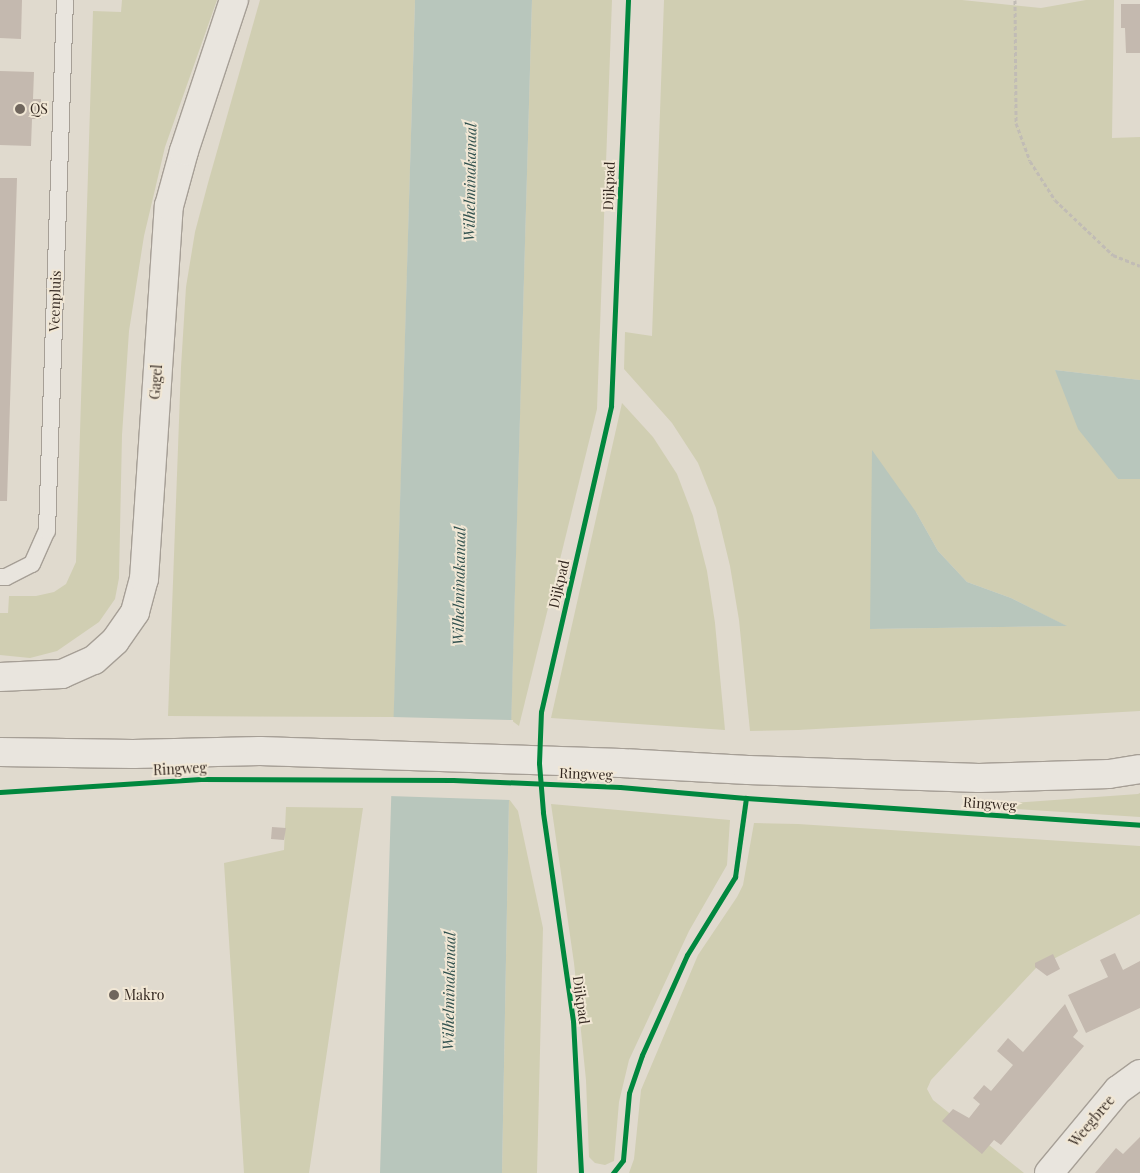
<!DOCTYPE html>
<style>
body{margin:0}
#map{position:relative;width:1140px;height:1173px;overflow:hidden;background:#e0dace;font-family:"Playfair Display",serif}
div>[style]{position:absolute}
.green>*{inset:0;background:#d0ceb2}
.water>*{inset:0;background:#b8c6bc}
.pier>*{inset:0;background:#e0dace}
.building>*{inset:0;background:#c4b9af}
.path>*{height:3px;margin-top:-1.5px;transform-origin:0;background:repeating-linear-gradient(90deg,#c1bcb5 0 4px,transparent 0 6.5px)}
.roads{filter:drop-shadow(1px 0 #a69f96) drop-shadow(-1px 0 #a69f96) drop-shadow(0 1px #a69f96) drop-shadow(0 -1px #a69f96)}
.service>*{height:16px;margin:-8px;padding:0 8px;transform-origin:8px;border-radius:8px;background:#e9e5de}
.minor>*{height:28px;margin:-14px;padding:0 14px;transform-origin:14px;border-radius:14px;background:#e9e5de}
.secondary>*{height:28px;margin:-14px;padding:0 14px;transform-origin:14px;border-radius:14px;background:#e9e5de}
.cycleway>*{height:5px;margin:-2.5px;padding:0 2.5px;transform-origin:2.5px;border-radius:2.5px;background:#00873e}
.dots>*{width:14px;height:14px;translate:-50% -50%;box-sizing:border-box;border:2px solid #f1e7d5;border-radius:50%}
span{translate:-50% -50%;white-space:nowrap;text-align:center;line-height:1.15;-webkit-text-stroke:4px #f1e7d5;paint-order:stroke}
.poi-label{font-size:14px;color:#342820}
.left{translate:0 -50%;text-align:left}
.street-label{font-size:14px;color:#342820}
.water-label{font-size:15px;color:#31514e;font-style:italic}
</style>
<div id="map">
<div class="green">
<div style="clip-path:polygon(122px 0,217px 0,165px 147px,144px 236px,129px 331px,122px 435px,119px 578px,115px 599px,99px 622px,57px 651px,30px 658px,0 655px,0 613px,8px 613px,9px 596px,36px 596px,54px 592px,66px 584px,76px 562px,93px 11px,121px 12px)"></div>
<div style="clip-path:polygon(260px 0,415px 0,394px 717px,168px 716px,181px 367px,186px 287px,195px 232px,208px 183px)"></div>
<div style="clip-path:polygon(532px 0,612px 0,597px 409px,519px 726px,511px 720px)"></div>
<div style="clip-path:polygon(evenodd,664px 0,962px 0,1041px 8px,1086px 0,1114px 0,1112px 138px,1140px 137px,1140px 380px,1055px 370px,1118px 479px,1140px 479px,1140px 711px,798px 730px,750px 731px,739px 620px,730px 566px,716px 508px,698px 463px,672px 423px,624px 369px,625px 332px,652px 336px,664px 0,916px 512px,938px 551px,967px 582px,1011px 598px,1066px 626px,870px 629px,916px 512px)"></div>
<div style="clip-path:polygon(622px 403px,653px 437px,677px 474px,693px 516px,707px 571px,715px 623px,725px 730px,551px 718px)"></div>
<div style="clip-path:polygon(1140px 793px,1140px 817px,969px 806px,1138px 794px)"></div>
<div style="clip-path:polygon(509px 799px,518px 811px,543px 928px,537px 1173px,502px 1173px)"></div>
<div style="clip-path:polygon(551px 804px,730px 820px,727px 865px,689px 931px,629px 1060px,619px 1102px,614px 1161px,605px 1165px,595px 1163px,589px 1157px,586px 1080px,574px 963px)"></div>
<div style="clip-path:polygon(286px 807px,363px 808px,309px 1173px,244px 1173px,224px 863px,284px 850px)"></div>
<div style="clip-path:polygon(754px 823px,798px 824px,1140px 846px,1140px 914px,1036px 968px,931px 1080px,927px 1089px,933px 1100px,1024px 1173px,629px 1173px,634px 1159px,641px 1090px,698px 955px,737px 897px,743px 885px)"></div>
</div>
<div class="water">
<div style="clip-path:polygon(415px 0,532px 0,509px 799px,502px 1173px,380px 1173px)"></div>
<div style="clip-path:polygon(1055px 370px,1140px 380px,1140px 479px,1118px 479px,1078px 429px)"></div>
<div style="clip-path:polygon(872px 450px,916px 512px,938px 551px,967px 582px,1011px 598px,1067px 626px,870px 629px)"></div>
</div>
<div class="pier">
<div style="clip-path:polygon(392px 717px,513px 720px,511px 800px,389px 796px)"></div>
</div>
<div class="building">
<div style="clip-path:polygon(0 0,22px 0,21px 39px,0 38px)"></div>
<div style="clip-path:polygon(1121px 4px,1140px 4px,1140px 53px,1126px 53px,1125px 28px,1121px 28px)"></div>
<div style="clip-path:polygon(0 71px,34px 72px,33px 99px,41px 99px,41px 119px,32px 119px,31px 146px,0 145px)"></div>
<div style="clip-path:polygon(0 178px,17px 178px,7px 501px,0 501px)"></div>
<div style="clip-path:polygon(272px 827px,286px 828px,284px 840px,271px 839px)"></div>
<div style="clip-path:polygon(1115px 953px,1123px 970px,1140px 961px,1140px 1008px,1086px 1033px,1068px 995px,1108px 977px,1100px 960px)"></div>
<div style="clip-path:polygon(1053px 954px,1060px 969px,1047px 976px,1035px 967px,1035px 963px)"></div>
<div style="clip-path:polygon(1065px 1004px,1078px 1031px,1073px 1037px,1084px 1046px,1001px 1145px,994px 1140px,982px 1154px,942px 1121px,953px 1109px,969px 1118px,980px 1104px,973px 1098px,984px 1085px,991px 1091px,1013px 1065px,997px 1051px,1008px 1038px,1023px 1052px)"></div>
<div style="clip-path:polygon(1140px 1137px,1140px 1173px,1095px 1173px,1116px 1148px,1123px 1154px)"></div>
</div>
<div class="path">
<div style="left:1015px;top:0;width:123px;rotate:89.5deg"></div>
<div style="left:1016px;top:123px;width:40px;rotate:69.8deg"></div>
<div style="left:1030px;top:161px;width:46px;rotate:57.3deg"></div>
<div style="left:1055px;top:200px;width:80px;rotate:43.5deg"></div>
<div style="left:1113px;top:255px;width:29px;rotate:22deg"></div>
</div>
<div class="roads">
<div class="service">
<div style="left:0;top:577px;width:6px"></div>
<div style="left:6px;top:577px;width:29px;rotate:-27deg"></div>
<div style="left:32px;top:564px;width:36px;rotate:-66deg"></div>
<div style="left:47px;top:531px;width:531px;rotate:-88.06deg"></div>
</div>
<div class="minor">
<div style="left:0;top:677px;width:62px;rotate:-2.8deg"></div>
<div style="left:62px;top:674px;width:35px;rotate:-24deg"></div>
<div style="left:94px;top:660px;width:28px;rotate:-42deg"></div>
<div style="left:115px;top:641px;width:35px;rotate:-55deg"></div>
<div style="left:135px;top:612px;width:34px;rotate:-75deg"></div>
<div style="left:144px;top:579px;width:374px;rotate:-86.2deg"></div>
<div style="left:169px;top:206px;width:57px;rotate:-74.7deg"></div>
<div style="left:184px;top:151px;width:159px;rotate:-71.7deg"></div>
<div style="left:1049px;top:1173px;width:108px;rotate:-50.3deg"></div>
<div style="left:1118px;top:1090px;width:27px;rotate:-36deg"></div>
</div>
<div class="secondary">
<div style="left:0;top:752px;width:133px;rotate:0.9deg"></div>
<div style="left:133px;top:754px;width:127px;rotate:-1.4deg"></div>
<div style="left:260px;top:751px;width:361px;rotate:1.9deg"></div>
<div style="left:621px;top:763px;width:127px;rotate:3.2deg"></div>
<div style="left:748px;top:770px;width:231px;rotate:2deg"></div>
<div style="left:979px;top:778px;width:130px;rotate:-1.8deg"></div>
<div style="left:1109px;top:774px;width:31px;rotate:-9deg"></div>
</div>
</div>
<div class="cycleway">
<div style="left:0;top:792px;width:201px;rotate:-3.7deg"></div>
<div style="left:201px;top:779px;width:252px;rotate:0.2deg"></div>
<div style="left:453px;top:780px;width:167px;rotate:2.4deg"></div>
<div style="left:620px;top:787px;width:126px;rotate:5deg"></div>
<div style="left:746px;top:798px;width:395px;rotate:3.9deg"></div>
<div style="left:581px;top:1173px;width:152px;rotate:-93deg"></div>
<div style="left:573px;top:1021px;width:211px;rotate:-98.2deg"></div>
<div style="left:543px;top:812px;width:49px;rotate:-94.7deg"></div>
<div style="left:539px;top:763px;width:51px;rotate:-87.8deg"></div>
<div style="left:541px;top:712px;width:314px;rotate:-77.1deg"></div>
<div style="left:611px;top:406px;width:406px;rotate:-87.6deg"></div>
<div style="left:613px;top:1173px;width:16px;rotate:-52deg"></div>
<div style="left:623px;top:1160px;width:67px;rotate:-84.9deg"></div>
<div style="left:629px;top:1093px;width:40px;rotate:-71.1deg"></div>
<div style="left:642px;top:1055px;width:110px;rotate:-65.8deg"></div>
<div style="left:687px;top:955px;width:92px;rotate:-58.4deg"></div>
<div style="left:735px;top:877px;width:80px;rotate:-82.1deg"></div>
</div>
<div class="dots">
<div style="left:20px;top:109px;background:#70665d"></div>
<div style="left:114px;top:995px;background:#70665d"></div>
</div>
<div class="poi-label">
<span class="left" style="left:30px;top:109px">QS</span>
<span class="left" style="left:124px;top:995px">Makro</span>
</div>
<div class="street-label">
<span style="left:609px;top:186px;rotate:-88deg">Dijkpad</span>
<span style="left:55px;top:301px;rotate:-88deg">Veenpluis</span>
<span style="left:156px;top:382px;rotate:-86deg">Gagel</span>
<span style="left:559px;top:584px;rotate:-77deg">Dijkpad</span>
<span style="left:180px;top:769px;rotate:-3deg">Ringweg</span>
<span style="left:586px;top:774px;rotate:2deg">Ringweg</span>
<span style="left:990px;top:804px;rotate:4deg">Ringweg</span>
<span style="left:581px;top:1000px;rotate:82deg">Dijkpad</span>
<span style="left:1092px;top:1121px;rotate:-50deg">Weegbree</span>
</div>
<div class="water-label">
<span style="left:470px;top:182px;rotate:-89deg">Wilhelminakanaal</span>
<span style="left:459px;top:586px;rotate:-89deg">Wilhelminakanaal</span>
<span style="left:449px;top:991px;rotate:-89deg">Wilhelminakanaal</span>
</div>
</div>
